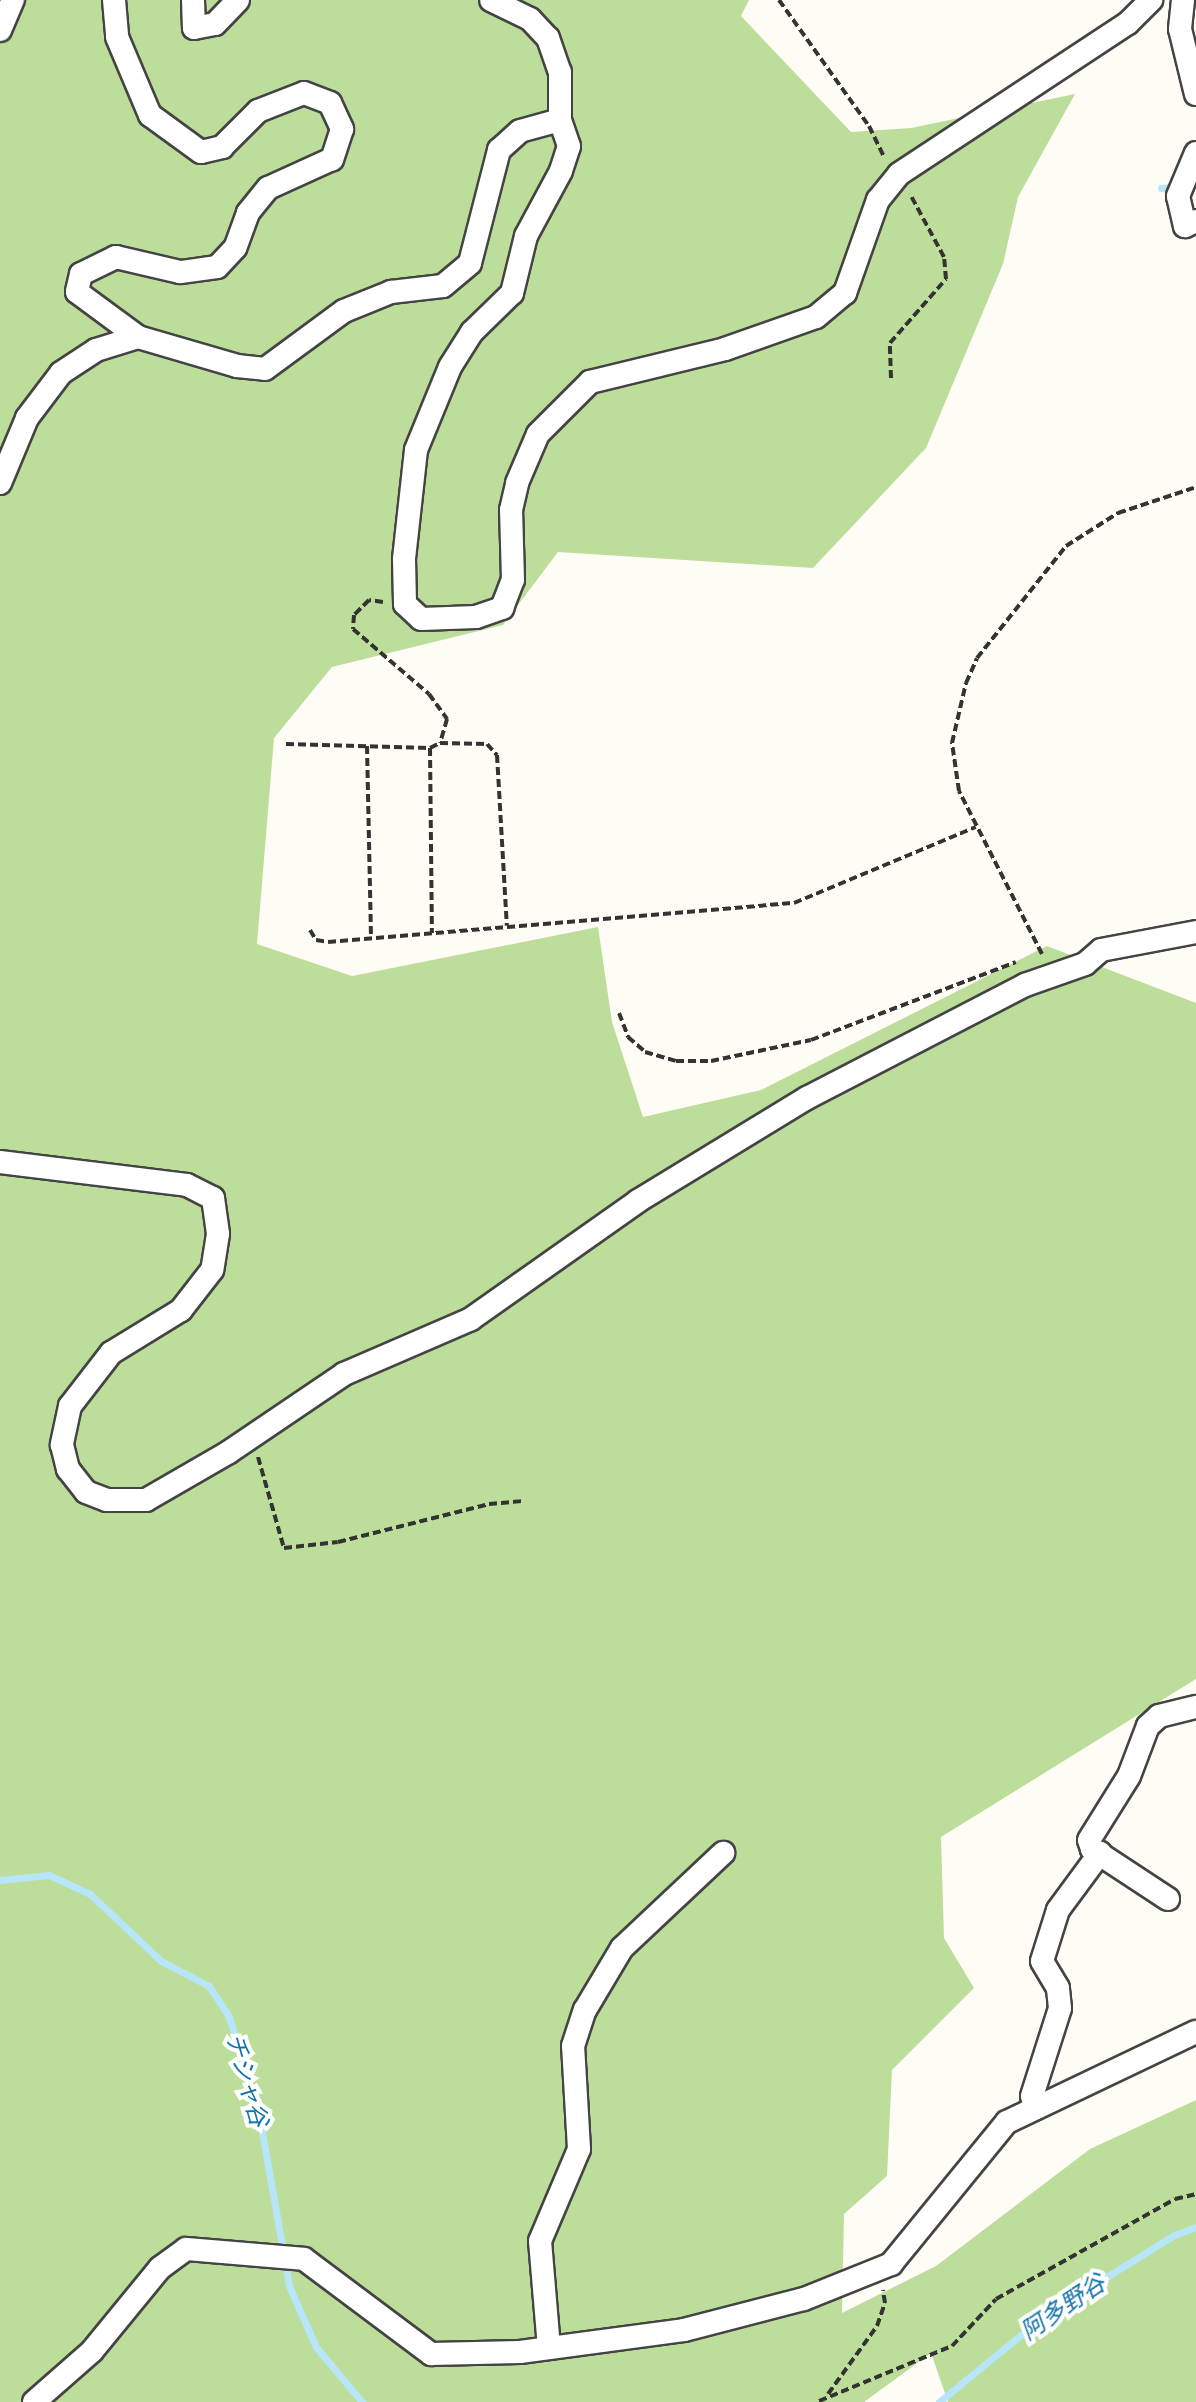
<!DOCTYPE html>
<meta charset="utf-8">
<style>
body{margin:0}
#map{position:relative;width:1196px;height:2402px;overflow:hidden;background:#fffcf5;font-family:"PT Serif","Noto Sans JP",serif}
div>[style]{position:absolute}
.forest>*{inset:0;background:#bdde9a}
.stream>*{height:7px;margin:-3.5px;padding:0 3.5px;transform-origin:3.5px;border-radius:3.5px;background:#b7e5f9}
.path>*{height:4px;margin-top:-2px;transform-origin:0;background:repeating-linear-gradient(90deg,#333 0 8px,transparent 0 12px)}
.roads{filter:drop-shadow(2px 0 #444) drop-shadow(-2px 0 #444) drop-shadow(0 2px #444) drop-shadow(0 -2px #444)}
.street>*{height:22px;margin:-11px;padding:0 11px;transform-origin:11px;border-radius:11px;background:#fff}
span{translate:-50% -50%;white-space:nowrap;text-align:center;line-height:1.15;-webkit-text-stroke:8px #fff;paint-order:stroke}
.water-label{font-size:24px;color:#1373aa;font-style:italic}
</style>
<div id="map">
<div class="forest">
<div style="clip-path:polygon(0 0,749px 0,741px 16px,851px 132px,911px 128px,1075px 94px,1018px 197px,1003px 264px,926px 448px,813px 568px,558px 552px,503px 625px,332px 667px,274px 738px,257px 944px,352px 976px,598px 927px,612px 1022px,643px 1117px,761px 1090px,1047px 946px,1196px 1003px,1196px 1679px,941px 1837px,944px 1938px,974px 1988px,892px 2070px,887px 2176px,844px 2214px,842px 2313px,936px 2266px,1090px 2149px,1196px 2100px,1196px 2402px,948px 2402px,931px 2353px,864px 2402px,0 2402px)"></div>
</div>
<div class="stream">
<div style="left:1161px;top:188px;width:35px;rotate:-5deg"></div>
<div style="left:0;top:1880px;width:49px;rotate:-5.8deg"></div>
<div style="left:49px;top:1875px;width:45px;rotate:24.9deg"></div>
<div style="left:90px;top:1894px;width:98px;rotate:43.3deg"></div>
<div style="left:161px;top:1961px;width:54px;rotate:27.5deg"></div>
<div style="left:209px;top:1986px;width:37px;rotate:57deg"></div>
<div style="left:229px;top:2017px;width:102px;rotate:73deg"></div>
<div style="left:259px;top:2115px;width:174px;rotate:80deg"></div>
<div style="left:289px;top:2286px;width:67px;rotate:66.1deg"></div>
<div style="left:316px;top:2347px;width:72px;rotate:50.1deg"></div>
<div style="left:939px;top:2402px;width:137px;rotate:-39.4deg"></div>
<div style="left:1045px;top:2315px;width:152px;rotate:-31.8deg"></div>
<div style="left:1174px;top:2235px;width:23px;rotate:-20deg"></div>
</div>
<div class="path">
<div style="left:779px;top:0;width:155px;rotate:54.5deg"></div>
<div style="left:869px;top:126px;width:34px;rotate:64deg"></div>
<div style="left:891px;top:378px;width:35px;rotate:-92deg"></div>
<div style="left:890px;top:343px;width:85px;rotate:-48.8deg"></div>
<div style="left:946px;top:279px;width:22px;rotate:-95deg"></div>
<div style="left:944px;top:257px;width:72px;rotate:-118.4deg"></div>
<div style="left:383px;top:602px;width:14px;rotate:-172deg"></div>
<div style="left:369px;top:600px;width:21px;rotate:135deg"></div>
<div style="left:354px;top:615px;width:14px;rotate:94deg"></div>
<div style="left:353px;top:629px;width:100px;rotate:40.5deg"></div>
<div style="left:429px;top:694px;width:31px;rotate:54deg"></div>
<div style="left:447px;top:719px;width:25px;rotate:106deg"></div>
<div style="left:440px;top:743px;width:47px;rotate:1.2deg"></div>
<div style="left:487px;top:744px;width:15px;rotate:48deg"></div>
<div style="left:497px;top:755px;width:171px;rotate:86.7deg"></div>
<div style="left:286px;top:744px;width:144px;rotate:1.6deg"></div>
<div style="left:430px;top:748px;width:11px;rotate:-27deg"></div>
<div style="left:367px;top:746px;width:192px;rotate:88.8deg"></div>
<div style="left:430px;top:748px;width:185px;rotate:89.4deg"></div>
<div style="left:310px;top:930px;width:12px;rotate:59deg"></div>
<div style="left:316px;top:940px;width:12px;rotate:9deg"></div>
<div style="left:328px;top:942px;width:468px;rotate:-4.8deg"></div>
<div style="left:794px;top:903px;width:197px;rotate:-22.7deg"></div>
<div style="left:1042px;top:954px;width:183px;rotate:-117deg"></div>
<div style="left:959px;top:791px;width:49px;rotate:-98.3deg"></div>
<div style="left:952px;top:743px;width:62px;rotate:-76.9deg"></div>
<div style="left:966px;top:683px;width:27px;rotate:-66deg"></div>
<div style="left:977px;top:658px;width:143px;rotate:-51.5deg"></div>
<div style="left:1066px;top:546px;width:62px;rotate:-32.4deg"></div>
<div style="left:1118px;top:513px;width:82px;rotate:-18.4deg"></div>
<div style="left:619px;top:1013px;width:26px;rotate:69deg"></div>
<div style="left:628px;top:1037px;width:23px;rotate:41deg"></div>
<div style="left:645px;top:1052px;width:32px;rotate:16deg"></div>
<div style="left:676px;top:1061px;width:35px"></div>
<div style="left:711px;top:1061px;width:102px;rotate:-11.9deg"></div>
<div style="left:811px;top:1040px;width:219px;rotate:-20.8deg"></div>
<div style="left:258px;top:1457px;width:95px;rotate:74.1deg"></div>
<div style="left:284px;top:1548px;width:54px;rotate:-6.3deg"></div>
<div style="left:338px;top:1542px;width:156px;rotate:-14.1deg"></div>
<div style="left:489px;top:1504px;width:33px;rotate:-5deg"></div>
<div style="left:828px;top:2394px;width:84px;rotate:-54.2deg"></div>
<div style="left:877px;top:2326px;width:24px;rotate:-71deg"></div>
<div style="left:885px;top:2303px;width:13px;rotate:-99deg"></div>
<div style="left:819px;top:2401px;width:144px;rotate:-22.5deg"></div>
<div style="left:952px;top:2346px;width:64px;rotate:-46.9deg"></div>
<div style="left:996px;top:2299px;width:205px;rotate:-29.2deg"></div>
<div style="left:1175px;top:2199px;width:22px;rotate:-13deg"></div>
</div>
<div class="roads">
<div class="street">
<div style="left:114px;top:0;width:37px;rotate:85deg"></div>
<div style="left:117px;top:37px;width:85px;rotate:67.1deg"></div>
<div style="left:150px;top:115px;width:63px;rotate:36deg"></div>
<div style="left:201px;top:152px;width:22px;rotate:-13deg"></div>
<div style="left:222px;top:147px;width:51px;rotate:-45deg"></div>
<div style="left:258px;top:111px;width:49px;rotate:-21.4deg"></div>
<div style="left:304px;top:93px;width:28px;rotate:21deg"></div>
<div style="left:330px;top:103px;width:29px;rotate:65deg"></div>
<div style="left:342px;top:129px;width:32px;rotate:108deg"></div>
<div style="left:332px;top:159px;width:70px;rotate:155.6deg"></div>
<div style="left:268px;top:188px;width:32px;rotate:129deg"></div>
<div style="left:248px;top:213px;width:37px;rotate:110deg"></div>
<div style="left:235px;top:248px;width:26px;rotate:133deg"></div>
<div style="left:217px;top:267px;width:37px;rotate:172deg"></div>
<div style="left:180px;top:272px;width:66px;rotate:-166.8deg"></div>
<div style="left:116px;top:257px;width:39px;rotate:154deg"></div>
<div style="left:81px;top:274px;width:18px;rotate:103deg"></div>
<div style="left:77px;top:292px;width:76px;rotate:36.4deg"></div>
<div style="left:138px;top:337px;width:103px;rotate:16.3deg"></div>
<div style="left:237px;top:366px;width:28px;rotate:6deg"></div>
<div style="left:265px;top:369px;width:98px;rotate:-36.3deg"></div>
<div style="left:344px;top:311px;width:51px;rotate:-22deg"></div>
<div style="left:391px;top:292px;width:52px;rotate:-6.6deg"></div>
<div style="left:443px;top:286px;width:35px;rotate:-40deg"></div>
<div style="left:470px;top:263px;width:117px;rotate:-75.6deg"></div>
<div style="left:499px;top:150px;width:28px;rotate:-42deg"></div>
<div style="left:520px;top:131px;width:41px;rotate:-15.4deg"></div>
<div style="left:193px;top:0;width:28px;rotate:88deg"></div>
<div style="left:194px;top:28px;width:21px;rotate:-11deg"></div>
<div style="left:215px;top:24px;width:33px;rotate:-46deg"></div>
<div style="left:491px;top:0;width:43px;rotate:26deg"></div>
<div style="left:530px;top:19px;width:26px;rotate:47deg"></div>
<div style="left:548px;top:38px;width:36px;rotate:71deg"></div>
<div style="left:560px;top:72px;width:48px;rotate:90deg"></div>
<div style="left:560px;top:120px;width:28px;rotate:71deg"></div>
<div style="left:569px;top:146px;width:26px;rotate:108deg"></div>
<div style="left:561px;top:171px;width:74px;rotate:118.3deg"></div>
<div style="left:526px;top:236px;width:59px;rotate:103.8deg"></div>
<div style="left:512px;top:293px;width:56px;rotate:135.7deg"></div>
<div style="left:472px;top:332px;width:41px;rotate:122.2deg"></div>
<div style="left:450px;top:367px;width:90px;rotate:112.3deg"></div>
<div style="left:416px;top:450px;width:110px;rotate:96.3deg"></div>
<div style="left:404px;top:559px;width:45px;rotate:88.7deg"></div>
<div style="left:405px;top:604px;width:22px;rotate:43deg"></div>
<div style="left:421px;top:619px;width:55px;rotate:-2.1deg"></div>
<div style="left:476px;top:617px;width:28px;rotate:-19deg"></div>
<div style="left:502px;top:608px;width:30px;rotate:-69deg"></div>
<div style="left:513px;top:580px;width:70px;rotate:-91.6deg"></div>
<div style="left:511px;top:510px;width:28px;rotate:-77deg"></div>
<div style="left:517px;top:483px;width:53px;rotate:-66.8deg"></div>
<div style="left:538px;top:434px;width:74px;rotate:-45deg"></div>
<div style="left:590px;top:382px;width:139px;rotate:-13.7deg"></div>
<div style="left:725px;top:349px;width:96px;rotate:-19.4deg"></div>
<div style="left:816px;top:317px;width:38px;rotate:-40deg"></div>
<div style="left:845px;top:293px;width:99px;rotate:-70.5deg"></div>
<div style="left:878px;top:200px;width:33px;rotate:-51deg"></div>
<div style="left:899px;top:174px;width:274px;rotate:-33.4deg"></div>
<div style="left:1128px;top:23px;width:33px;rotate:-45deg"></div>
<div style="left:1183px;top:0;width:29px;rotate:96deg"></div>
<div style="left:1180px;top:29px;width:67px;rotate:76.2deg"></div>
<div style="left:0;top:30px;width:33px;rotate:-67deg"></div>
<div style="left:1196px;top:153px;width:47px;rotate:112.7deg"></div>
<div style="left:1178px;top:196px;width:31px;rotate:77deg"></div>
<div style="left:1185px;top:226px;width:12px;rotate:-24deg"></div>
<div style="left:0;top:483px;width:70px;rotate:-67.4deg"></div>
<div style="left:27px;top:418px;width:56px;rotate:-52.9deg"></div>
<div style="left:61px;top:373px;width:42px;rotate:-33.3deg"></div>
<div style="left:96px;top:350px;width:44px;rotate:-17.2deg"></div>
<div style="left:0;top:1162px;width:188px;rotate:7deg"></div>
<div style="left:187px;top:1185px;width:29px;rotate:27deg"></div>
<div style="left:213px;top:1198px;width:36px;rotate:82deg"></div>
<div style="left:218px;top:1234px;width:36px;rotate:99deg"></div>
<div style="left:212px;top:1270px;width:51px;rotate:127.8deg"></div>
<div style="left:181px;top:1310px;width:82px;rotate:148.4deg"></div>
<div style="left:111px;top:1353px;width:67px;rotate:127.7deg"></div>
<div style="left:70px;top:1406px;width:40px;rotate:102deg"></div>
<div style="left:62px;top:1445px;width:25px;rotate:76deg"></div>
<div style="left:68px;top:1469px;width:29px;rotate:52deg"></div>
<div style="left:86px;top:1492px;width:22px;rotate:21deg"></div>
<div style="left:107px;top:1500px;width:39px"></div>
<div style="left:146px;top:1500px;width:96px;rotate:-30deg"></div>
<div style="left:229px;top:1452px;width:139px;rotate:-34.1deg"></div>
<div style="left:344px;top:1374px;width:138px;rotate:-23.4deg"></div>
<div style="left:471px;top:1319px;width:204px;rotate:-35.2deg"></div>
<div style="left:638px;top:1201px;width:198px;rotate:-31.4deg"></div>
<div style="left:807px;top:1098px;width:246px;rotate:-27.4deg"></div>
<div style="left:1025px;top:985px;width:64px;rotate:-19.3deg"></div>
<div style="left:1085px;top:964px;width:21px;rotate:-41deg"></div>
<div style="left:1101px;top:950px;width:97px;rotate:-10.7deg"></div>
<div style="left:1168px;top:1899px;width:91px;rotate:-146.7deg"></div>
<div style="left:1092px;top:1849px;width:9px;rotate:-108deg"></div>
<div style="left:1089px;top:1840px;width:75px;rotate:-58deg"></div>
<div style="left:1129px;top:1776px;width:53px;rotate:-69.2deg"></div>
<div style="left:1148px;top:1726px;width:15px;rotate:-42deg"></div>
<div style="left:1159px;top:1716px;width:38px;rotate:-14deg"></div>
<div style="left:1035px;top:2108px;width:12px;rotate:-104deg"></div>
<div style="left:1032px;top:2096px;width:92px;rotate:-72.3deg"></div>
<div style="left:1060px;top:2008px;width:20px;rotate:-96deg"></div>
<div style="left:1058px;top:1988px;width:31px;rotate:-121deg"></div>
<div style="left:1042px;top:1961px;width:53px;rotate:-72.6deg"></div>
<div style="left:1058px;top:1910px;width:71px;rotate:-53.6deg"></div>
<div style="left:549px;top:2348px;width:107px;rotate:-94.8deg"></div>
<div style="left:540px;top:2241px;width:100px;rotate:-67deg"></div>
<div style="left:579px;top:2149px;width:103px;rotate:-93.3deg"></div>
<div style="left:573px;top:2046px;width:38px;rotate:-72deg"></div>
<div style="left:585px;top:2010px;width:72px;rotate:-59.2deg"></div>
<div style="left:622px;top:1948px;width:139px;rotate:-43.2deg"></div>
<div style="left:34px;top:2402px;width:77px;rotate:-41.3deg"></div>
<div style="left:92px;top:2351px;width:107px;rotate:-50.7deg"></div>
<div style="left:160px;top:2268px;width:32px;rotate:-36deg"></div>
<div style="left:186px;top:2249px;width:118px;rotate:4.8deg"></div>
<div style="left:304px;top:2259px;width:159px;rotate:36.8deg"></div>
<div style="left:431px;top:2354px;width:89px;rotate:-1.3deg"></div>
<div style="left:520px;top:2352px;width:165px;rotate:-7.6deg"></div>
<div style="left:684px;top:2330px;width:124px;rotate:-14.5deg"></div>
<div style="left:804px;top:2299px;width:94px;rotate:-21.9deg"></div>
<div style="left:891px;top:2264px;width:183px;rotate:-50.8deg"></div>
<div style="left:1007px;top:2122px;width:209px;rotate:-25.5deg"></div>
</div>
</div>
<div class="water-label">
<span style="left:247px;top:2080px;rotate:74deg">チシャ谷</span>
<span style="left:1063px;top:2307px;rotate:-34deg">阿多野谷</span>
</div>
</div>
